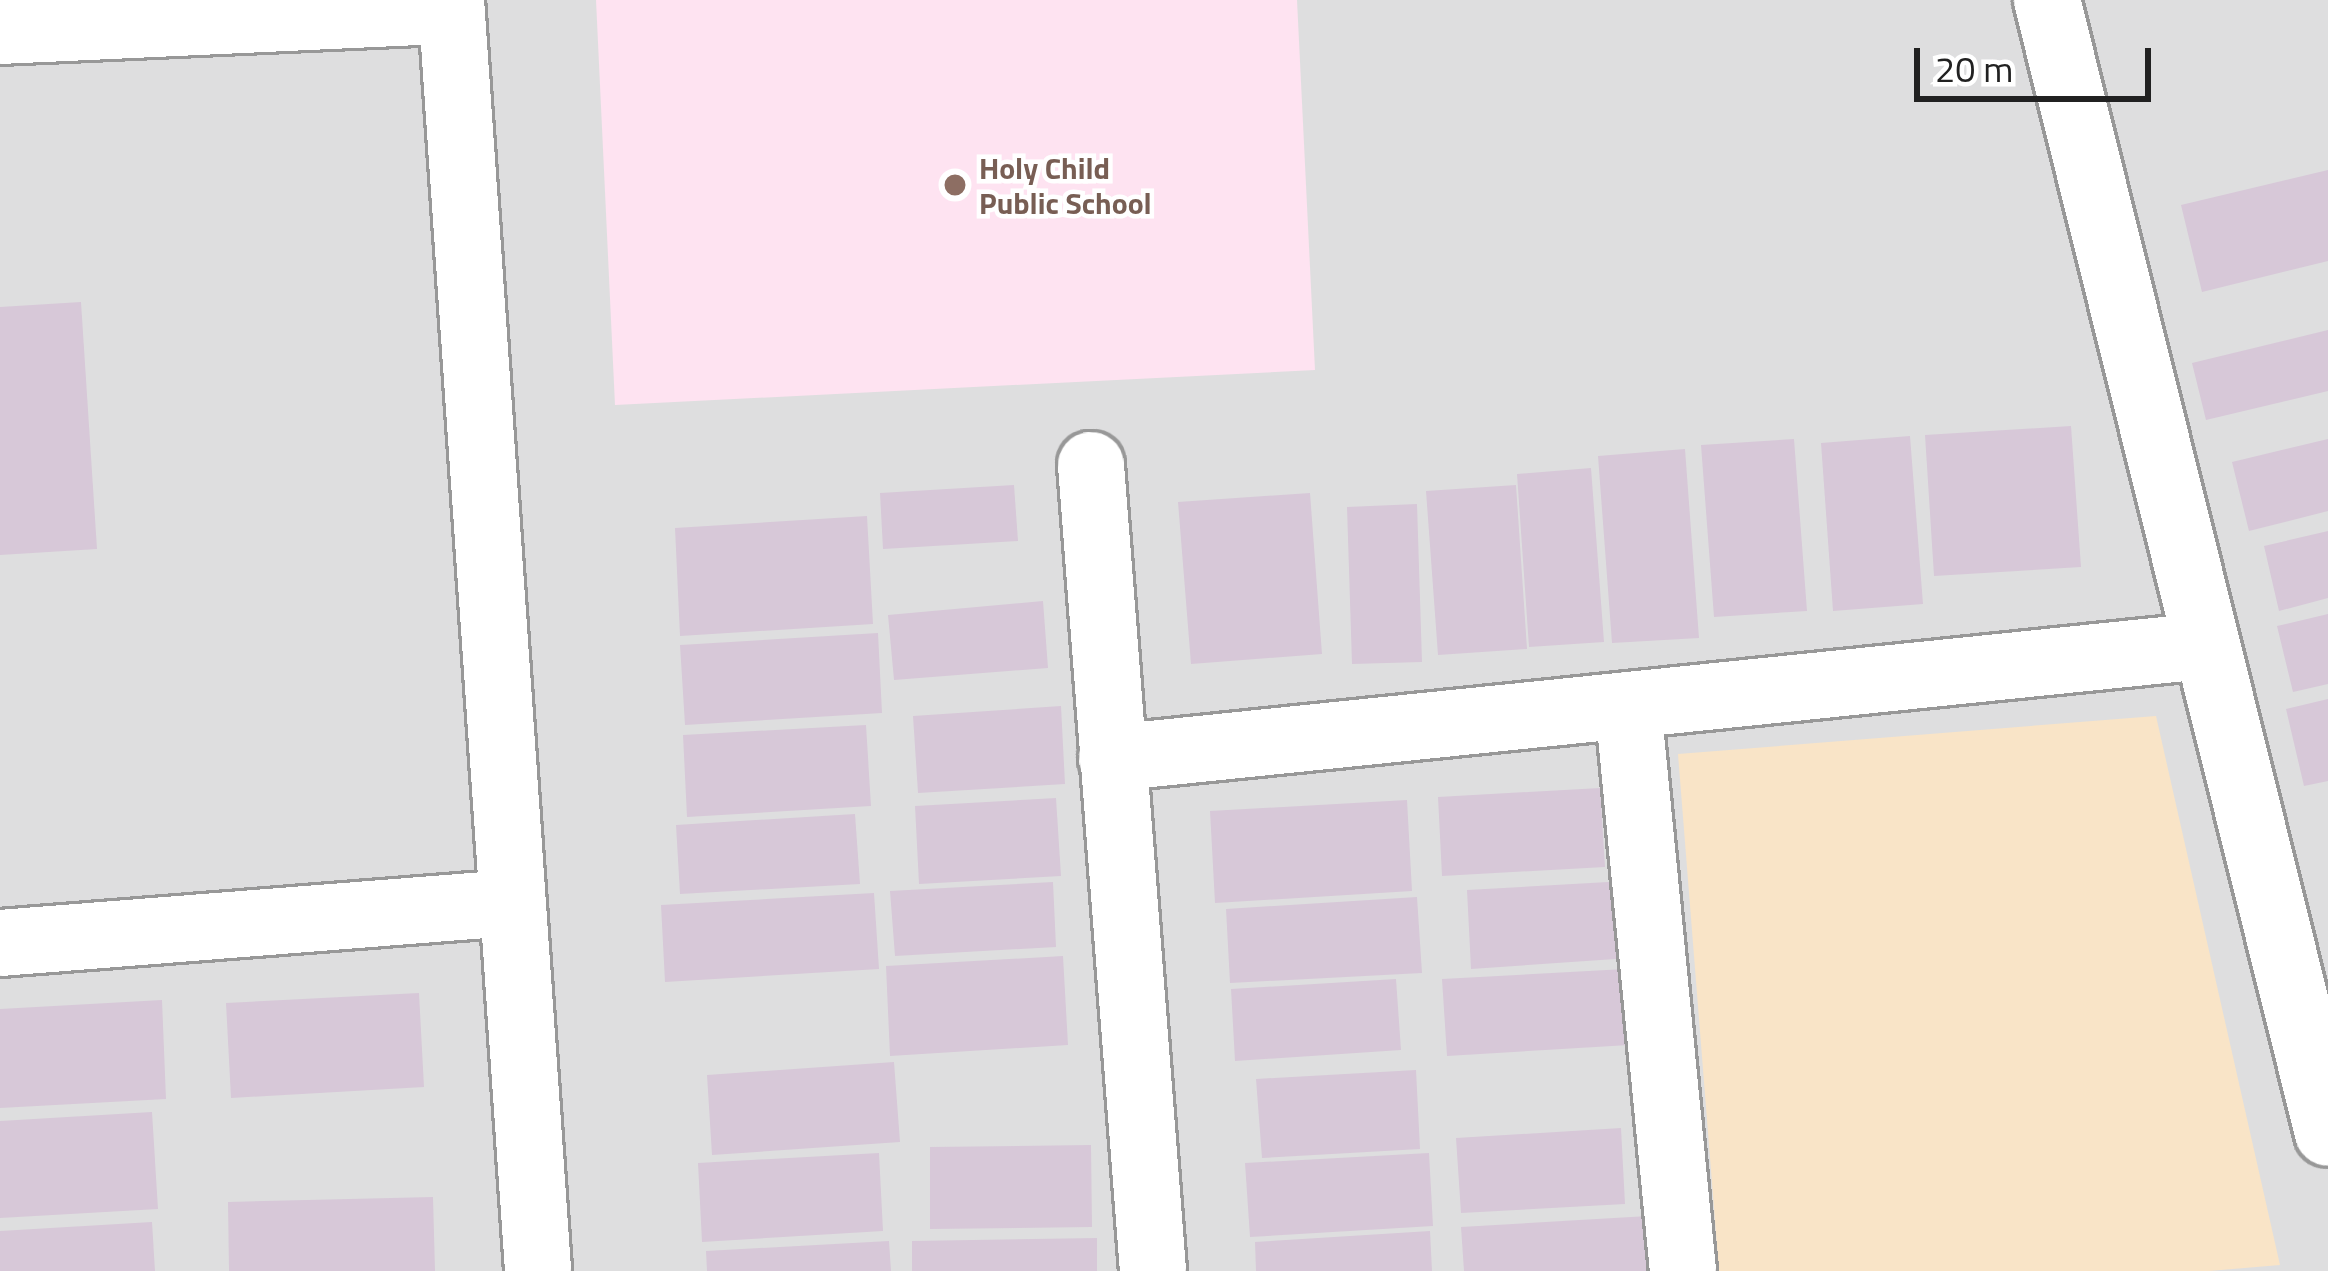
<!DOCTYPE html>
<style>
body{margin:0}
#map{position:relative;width:2328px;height:1271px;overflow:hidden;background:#f1e8ef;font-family:"Titillium Web",sans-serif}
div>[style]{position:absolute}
.residential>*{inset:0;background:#dededf}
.education>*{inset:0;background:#fee3f1}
.park>*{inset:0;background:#f9e4c7}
.building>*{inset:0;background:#d7c8d8}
.roads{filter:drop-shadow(3px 0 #989898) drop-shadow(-3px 0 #989898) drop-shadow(0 3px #989898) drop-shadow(0 -3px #989898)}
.minor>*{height:66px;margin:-33px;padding:0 33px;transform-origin:33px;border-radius:33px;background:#fff}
.dots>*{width:33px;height:33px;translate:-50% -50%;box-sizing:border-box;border:6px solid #fff;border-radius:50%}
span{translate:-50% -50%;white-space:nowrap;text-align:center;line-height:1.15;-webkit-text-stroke:9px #fff;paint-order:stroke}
.education-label{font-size:30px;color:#785e54;font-weight:700}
.left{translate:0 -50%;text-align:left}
.scale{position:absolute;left:1914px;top:48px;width:237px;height:54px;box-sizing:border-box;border:6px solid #212121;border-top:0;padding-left:15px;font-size:36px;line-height:42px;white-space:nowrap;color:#212121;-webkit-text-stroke:9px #fff;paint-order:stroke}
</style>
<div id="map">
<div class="residential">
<div style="clip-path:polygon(0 0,2328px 0,2328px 1271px,0 1271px)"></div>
</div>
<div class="education">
<div style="clip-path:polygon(596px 0,1297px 0,1315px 370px,615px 405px)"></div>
</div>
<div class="park">
<div style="clip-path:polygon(2156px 716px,2280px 1265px,2209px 1271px,1719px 1271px,1678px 754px)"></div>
</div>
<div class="building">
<div style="clip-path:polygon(2328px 170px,2328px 261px,2202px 292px,2181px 205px)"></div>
<div style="clip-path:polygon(81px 302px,97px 549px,0 555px,0 307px)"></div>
<div style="clip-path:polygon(2328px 330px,2328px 391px,2206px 420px,2192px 363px)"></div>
<div style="clip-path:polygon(2071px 426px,2081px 567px,1934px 576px,1925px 435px)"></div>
<div style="clip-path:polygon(1910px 436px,1923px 604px,1833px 611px,1821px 443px)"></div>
<div style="clip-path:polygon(1794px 439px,1807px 611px,1714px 617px,1701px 445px)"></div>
<div style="clip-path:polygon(2328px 439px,2328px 511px,2249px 531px,2232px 462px)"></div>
<div style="clip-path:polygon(1685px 449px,1699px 638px,1612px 643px,1598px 456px)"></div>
<div style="clip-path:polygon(1591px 468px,1604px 642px,1529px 647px,1517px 474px)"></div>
<div style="clip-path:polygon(1014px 485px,1018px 541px,883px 549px,880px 493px)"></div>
<div style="clip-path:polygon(1516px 485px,1527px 649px,1438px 655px,1426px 491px)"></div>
<div style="clip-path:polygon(1310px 493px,1322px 654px,1191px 664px,1178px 502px)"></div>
<div style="clip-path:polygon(1417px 504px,1422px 662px,1352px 664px,1347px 507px)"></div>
<div style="clip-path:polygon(867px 516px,873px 624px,680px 636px,675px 528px)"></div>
<div style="clip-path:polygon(2328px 531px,2328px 598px,2279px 611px,2264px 546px)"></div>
<div style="clip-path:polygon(1043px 601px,1048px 668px,894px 680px,888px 615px)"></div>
<div style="clip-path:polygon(2328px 614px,2328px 684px,2293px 692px,2277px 626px)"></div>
<div style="clip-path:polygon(878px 633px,882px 713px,685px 725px,680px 645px)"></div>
<div style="clip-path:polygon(2328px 699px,2328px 781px,2304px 786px,2286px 709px)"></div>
<div style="clip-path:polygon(1061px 706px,1065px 784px,918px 793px,913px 716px)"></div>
<div style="clip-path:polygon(866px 725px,871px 806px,687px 817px,683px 735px)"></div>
<div style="clip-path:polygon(1600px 788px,1605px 867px,1442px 876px,1438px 797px)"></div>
<div style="clip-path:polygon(1056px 798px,1061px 876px,919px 884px,915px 806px)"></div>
<div style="clip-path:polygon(1407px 800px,1412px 891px,1215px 903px,1210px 811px)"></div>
<div style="clip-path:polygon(855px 814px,860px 884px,680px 894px,676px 825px)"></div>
<div style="clip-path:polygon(1626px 881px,1630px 958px,1471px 969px,1467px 890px)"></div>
<div style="clip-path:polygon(1053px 882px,1056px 947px,895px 956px,890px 891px)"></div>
<div style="clip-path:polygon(874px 893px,879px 969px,665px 982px,661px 905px)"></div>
<div style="clip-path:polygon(1417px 897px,1422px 973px,1230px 983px,1226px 909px)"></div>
<div style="clip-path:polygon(1063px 956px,1068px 1045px,890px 1056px,886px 966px)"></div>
<div style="clip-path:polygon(1625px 969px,1629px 1045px,1447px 1056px,1442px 979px)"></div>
<div style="clip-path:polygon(1396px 979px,1401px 1050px,1235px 1061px,1231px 989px)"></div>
<div style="clip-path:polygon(419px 993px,424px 1087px,231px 1098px,226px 1003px)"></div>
<div style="clip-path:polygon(162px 1000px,166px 1099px,0 1108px,0 1009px)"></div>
<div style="clip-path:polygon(894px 1062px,900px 1142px,712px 1155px,707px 1075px)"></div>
<div style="clip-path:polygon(1416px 1070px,1420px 1149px,1262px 1158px,1256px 1079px)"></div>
<div style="clip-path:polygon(152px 1112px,158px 1209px,0 1218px,0 1121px)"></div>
<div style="clip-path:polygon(1621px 1128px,1625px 1204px,1461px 1213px,1456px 1138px)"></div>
<div style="clip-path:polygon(1091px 1145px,1092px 1227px,930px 1229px,930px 1147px)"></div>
<div style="clip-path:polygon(879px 1153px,883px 1231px,702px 1242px,698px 1163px)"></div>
<div style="clip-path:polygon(1429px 1153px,1433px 1226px,1250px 1237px,1245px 1163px)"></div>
<div style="clip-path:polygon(433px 1197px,435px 1271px,229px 1271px,228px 1202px)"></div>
<div style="clip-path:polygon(1648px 1216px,1652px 1271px,1464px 1271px,1461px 1227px)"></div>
<div style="clip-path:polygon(152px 1222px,155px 1271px,0 1271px,0 1231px)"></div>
<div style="clip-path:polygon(1430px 1231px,1432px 1271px,1256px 1271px,1255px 1242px)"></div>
<div style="clip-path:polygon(1097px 1238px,1097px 1271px,912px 1271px,912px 1241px)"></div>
<div style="clip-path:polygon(889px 1241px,891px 1271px,707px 1271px,706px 1251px)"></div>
</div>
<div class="roads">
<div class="minor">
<div style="left:451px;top:0;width:1274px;rotate:86.08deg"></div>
<div style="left:2047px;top:0;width:1167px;rotate:76.07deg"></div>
<div style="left:0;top:31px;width:448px;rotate:-2.6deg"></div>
<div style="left:1091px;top:465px;width:808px;rotate:85.6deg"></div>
<div style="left:1628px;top:705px;width:569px;rotate:84.45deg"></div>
<div style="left:1112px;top:758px;width:1097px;rotate:-5.86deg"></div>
<div style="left:0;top:943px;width:513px;rotate:-4.48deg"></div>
</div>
</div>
<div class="dots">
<div style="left:955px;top:185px;background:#8d6e63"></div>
</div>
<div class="education-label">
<span class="left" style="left:979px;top:185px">Holy Child<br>Public School</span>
</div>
<div class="scale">20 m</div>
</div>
